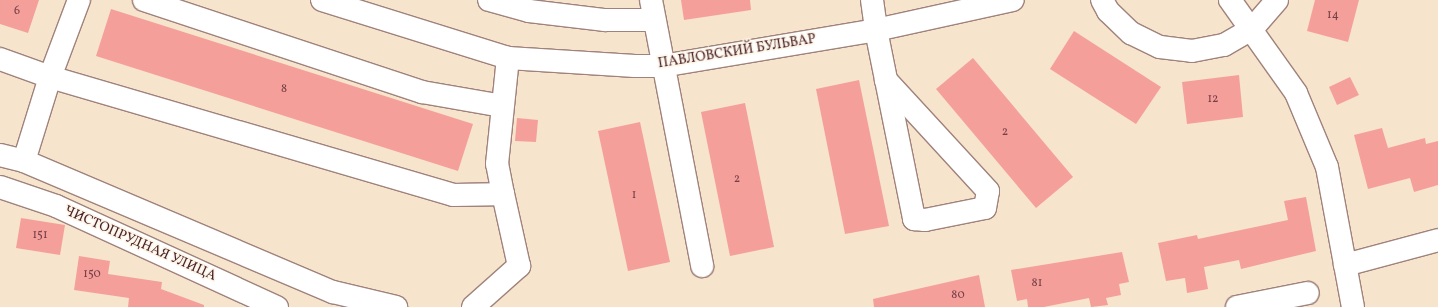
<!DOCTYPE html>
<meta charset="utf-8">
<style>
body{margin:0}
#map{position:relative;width:1438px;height:307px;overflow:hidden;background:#f7e4cc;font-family:Vollkorn,serif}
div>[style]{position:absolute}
.building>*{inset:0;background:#f59f9b}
.roads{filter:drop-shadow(1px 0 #a0827c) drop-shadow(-1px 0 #a0827c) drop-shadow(0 1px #a0827c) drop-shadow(0 -1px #a0827c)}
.minor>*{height:22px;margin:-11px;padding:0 11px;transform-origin:11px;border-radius:11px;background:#fff}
span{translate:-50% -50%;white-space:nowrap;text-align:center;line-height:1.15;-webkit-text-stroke:3px #fcf5e5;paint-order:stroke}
.number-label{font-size:12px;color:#753f47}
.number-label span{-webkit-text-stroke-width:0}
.street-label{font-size:14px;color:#4a1f2b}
</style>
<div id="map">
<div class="building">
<div style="clip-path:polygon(0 0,39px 0,28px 33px,0 24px)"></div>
<div style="clip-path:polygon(681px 0,750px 0,751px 10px,684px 20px)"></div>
<div style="clip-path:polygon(1315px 0,1359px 0,1348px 42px,1307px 31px)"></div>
<div style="clip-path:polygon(111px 9px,473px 124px,458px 171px,96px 56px)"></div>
<div style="clip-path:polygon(1074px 31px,1161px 87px,1136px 124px,1050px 69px)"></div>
<div style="clip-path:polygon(973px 58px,1073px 177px,1036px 208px,936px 89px)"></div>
<div style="clip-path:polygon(1239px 75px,1243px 117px,1187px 124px,1182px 82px)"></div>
<div style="clip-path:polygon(1350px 77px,1359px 95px,1337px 105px,1329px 87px)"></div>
<div style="clip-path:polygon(859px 80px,889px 226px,845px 234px,816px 89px)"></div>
<div style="clip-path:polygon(745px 103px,774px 247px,730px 256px,701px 112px)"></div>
<div style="clip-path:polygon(517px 118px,538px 120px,536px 142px,515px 141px)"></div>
<div style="clip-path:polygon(640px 122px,670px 262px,628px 271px,598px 131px)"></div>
<div style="clip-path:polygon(1382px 128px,1388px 148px,1425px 138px,1426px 144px,1438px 141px,1438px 185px,1414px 192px,1410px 178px,1368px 189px,1354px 135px)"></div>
<div style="clip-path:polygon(1306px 197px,1316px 251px,1241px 269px,1239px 260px,1204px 267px,1208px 289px,1187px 293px,1185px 278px,1166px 281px,1158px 243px,1197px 235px,1198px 239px,1288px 220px,1284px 201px)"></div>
<div style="clip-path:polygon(21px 218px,65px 225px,60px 255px,16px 248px)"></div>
<div style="clip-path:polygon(1122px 252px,1129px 282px,1119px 284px,1121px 295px,1106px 298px,1108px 305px,1091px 307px,1089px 298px,1044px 307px,1028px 307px,1027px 299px,1017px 301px,1011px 270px)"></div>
<div style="clip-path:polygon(79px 256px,110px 261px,108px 274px,162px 282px,161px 289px,204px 305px,204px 307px,128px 307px,129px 298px,74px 290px)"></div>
<div style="clip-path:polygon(979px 275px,985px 307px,874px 307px,873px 299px)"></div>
</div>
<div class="roads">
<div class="minor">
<div style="left:144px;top:0;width:293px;rotate:18.3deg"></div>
<div style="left:422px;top:92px;width:81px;rotate:9.9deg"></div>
<div style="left:322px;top:0;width:195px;rotate:17.3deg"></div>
<div style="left:508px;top:58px;width:127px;rotate:3.6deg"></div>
<div style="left:635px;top:66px;width:27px"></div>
<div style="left:662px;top:66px;width:217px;rotate:-9.5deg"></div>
<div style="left:876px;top:30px;width:140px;rotate:-12.4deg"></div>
<div style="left:489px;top:0;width:41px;rotate:15.4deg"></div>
<div style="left:529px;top:11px;width:77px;rotate:6.8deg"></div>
<div style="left:605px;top:20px;width:48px"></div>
<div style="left:651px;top:0;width:271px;rotate:79.1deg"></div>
<div style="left:872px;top:0;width:30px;rotate:82deg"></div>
<div style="left:876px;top:30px;width:193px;rotate:78.6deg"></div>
<div style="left:914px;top:219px;width:11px;rotate:5deg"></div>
<div style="left:925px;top:220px;width:61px;rotate:-11.3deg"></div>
<div style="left:985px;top:208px;width:17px;rotate:-80deg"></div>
<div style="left:988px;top:191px;width:151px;rotate:-132.6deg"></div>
<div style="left:1102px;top:0;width:13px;rotate:61deg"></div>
<div style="left:1108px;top:11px;width:32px;rotate:44deg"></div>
<div style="left:1131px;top:33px;width:32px;rotate:26deg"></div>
<div style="left:1160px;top:47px;width:32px;rotate:7deg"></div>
<div style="left:1192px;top:51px;width:33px;rotate:-11deg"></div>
<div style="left:1224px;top:45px;width:32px;rotate:-30deg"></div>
<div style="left:1252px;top:29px;width:38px;rotate:-49deg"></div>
<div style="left:1230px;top:0;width:114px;rotate:54.6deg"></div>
<div style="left:1296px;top:93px;width:80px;rotate:67.3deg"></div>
<div style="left:1327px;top:167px;width:142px;rotate:79.5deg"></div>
<div style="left:0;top:59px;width:53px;rotate:19.8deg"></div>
<div style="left:50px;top:77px;width:420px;rotate:16.3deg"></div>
<div style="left:453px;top:195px;width:50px;rotate:-1.1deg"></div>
<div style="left:503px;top:194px;width:31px;rotate:-101deg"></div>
<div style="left:497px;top:164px;width:107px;rotate:-84.1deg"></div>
<div style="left:0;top:155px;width:25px;rotate:14deg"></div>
<div style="left:24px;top:161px;width:336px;rotate:23deg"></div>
<div style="left:333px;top:292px;width:65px;rotate:13.4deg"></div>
<div style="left:24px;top:161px;width:88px;rotate:-72.8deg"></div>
<div style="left:50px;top:77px;width:82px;rotate:-69.4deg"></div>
<div style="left:0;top:187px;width:59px;rotate:18.7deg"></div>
<div style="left:56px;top:206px;width:243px;rotate:24.6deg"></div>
<div style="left:1345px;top:265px;width:96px;rotate:-15deg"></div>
<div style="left:473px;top:307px;width:62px;rotate:-41.7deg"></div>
<div style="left:519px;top:266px;width:74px;rotate:-102.5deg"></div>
<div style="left:1237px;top:307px;width:72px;rotate:-11.2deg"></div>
</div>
</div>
<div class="number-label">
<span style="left:17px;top:12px">6</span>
<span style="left:1333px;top:16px">14</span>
<span style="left:284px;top:90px">8</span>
<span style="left:1213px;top:100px">12</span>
<span style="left:1005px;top:133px">2</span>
<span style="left:737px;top:180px">2</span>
<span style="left:634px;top:196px">1</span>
<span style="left:40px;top:236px">151</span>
<span style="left:92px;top:275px">150</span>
<span style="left:1037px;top:284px">81</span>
<span style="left:958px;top:296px">80</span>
</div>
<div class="street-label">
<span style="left:737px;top:52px;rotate:-9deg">ПАВЛОВСКИЙ БУЛЬВАР</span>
<span style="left:140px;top:244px;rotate:24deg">ЧИСТОПРУДНАЯ УЛИЦА</span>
</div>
</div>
